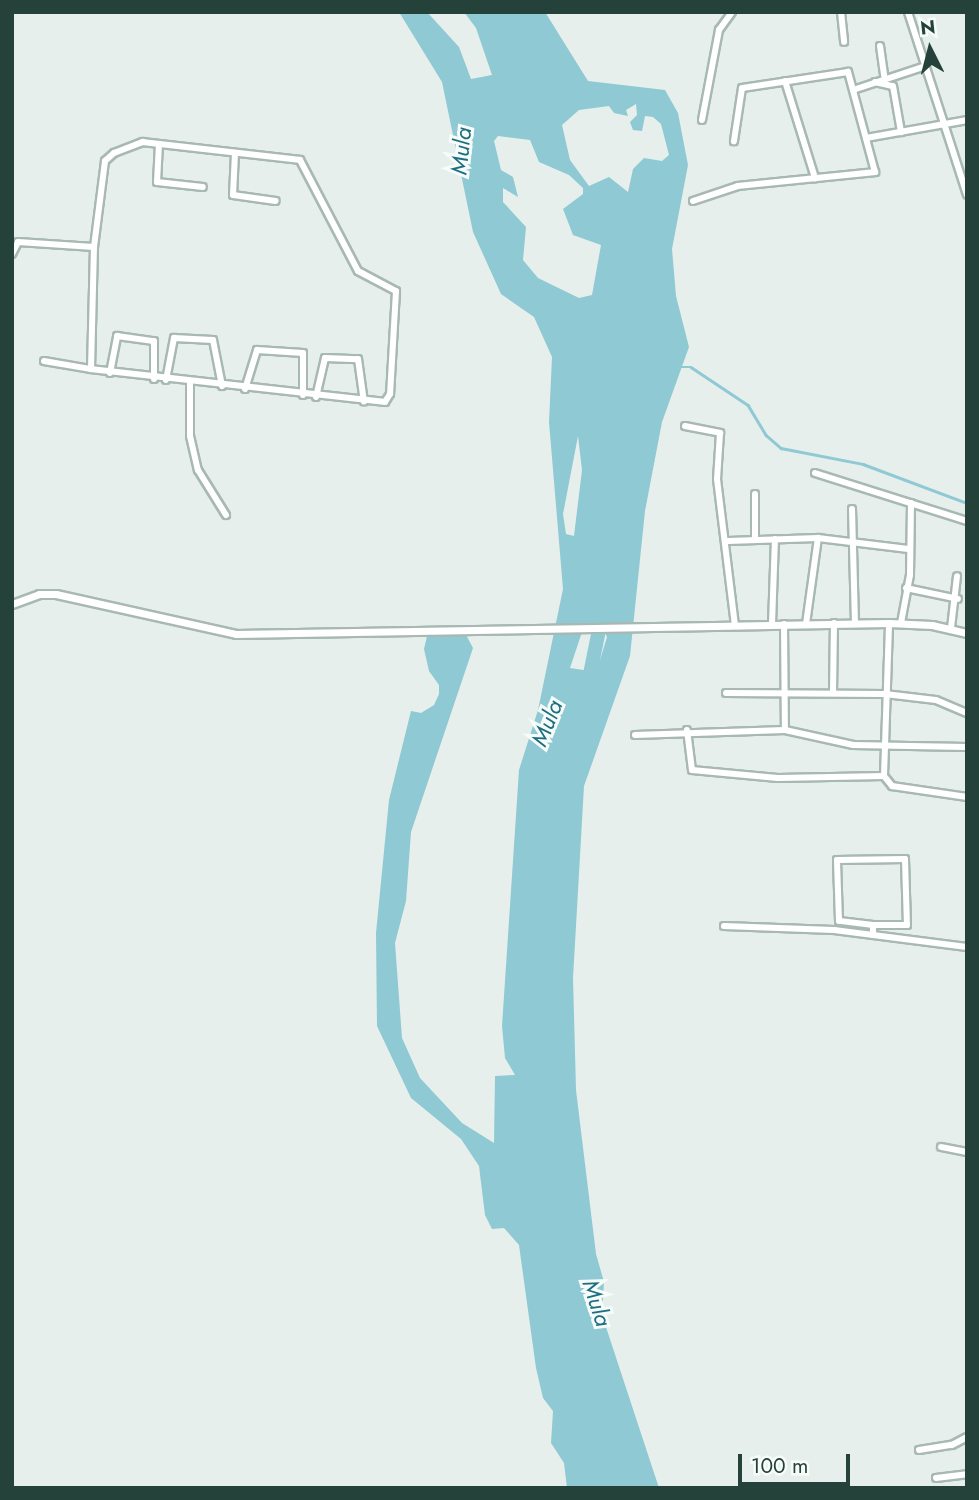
<!DOCTYPE html>
<style>
body{margin:0}
#map{position:relative;width:979px;height:1500px;overflow:hidden;background:#e6efeb;font-family:Jost,sans-serif}
div>[style]{position:absolute}
.water>*{inset:0;background:#8ec9d4}
.stream>*{height:2.5px;margin:-1.25px;padding:0 1.25px;transform-origin:1.25px;border-radius:1.25px;background:#8ec9d4}
.river>*{height:14px;margin:-7px;padding:0 7px;transform-origin:7px;border-radius:7px;background:#8ec9d4}
.roads{filter:drop-shadow(2px 0 #a8b8b2) drop-shadow(-2px 0 #a8b8b2) drop-shadow(0 2px #a8b8b2) drop-shadow(0 -2px #a8b8b2)}
.minor>*{height:6px;margin:-3px;padding:0 3px;transform-origin:3px;border-radius:3px;background:#fff}
.tertiary>*{height:7px;margin:-3.5px;padding:0 3.5px;transform-origin:3.5px;border-radius:3.5px;background:#fff}
span{translate:-50% -50%;white-space:nowrap;text-align:center;line-height:1.15;-webkit-text-stroke:6px #f7fbf9;paint-order:stroke}
.water-label{font-size:23px;color:#1c6f80;font-style:italic}
.frame{position:absolute;inset:0;border:14px solid #24423a;pointer-events:none}
.north{position:absolute;left:895px;top:14px;width:70px;height:70px;-webkit-text-stroke:5px #f7fbf9;paint-order:stroke;rotate:354deg;font-size:19px;font-weight:700;line-height:28px;text-align:center;color:#24423a}
.north::after{content:'';display:block;margin:auto;width:24px;height:32px;background:#24423a;clip-path:polygon(50% 0,100% 100%,50% 72%,0 100%)}
.scale{position:absolute;left:738px;top:1454px;width:112px;height:32px;box-sizing:border-box;border:4px solid #24423a;border-top:0;padding-left:9px;font-size:21px;line-height:24px;white-space:nowrap;color:#24423a;-webkit-text-stroke:5px #f7fbf9;paint-order:stroke}
</style>
<div id="map">
<div class="water">
<div style="clip-path:polygon(evenodd,399px 12px,427px 12px,459px 47px,471px 79px,492px 75px,476px 28px,464px 12px,545px 12px,588px 81px,665px 90px,678px 113px,688px 165px,672px 249px,676px 296px,689px 347px,662px 422px,645px 511px,630px 656px,584px 786px,573px 978px,576px 1090px,596px 1254px,604px 1282px,602px 1315px,659px 1488px,567px 1488px,564px 1463px,551px 1443px,553px 1411px,543px 1398px,536px 1368px,519px 1245px,504px 1228px,492px 1229px,485px 1215px,479px 1166px,461px 1139px,411px 1098px,377px 1026px,376px 933px,389px 800px,411px 711px,421px 713px,434px 705px,439px 694px,439px 685px,429px 671px,424px 649px,428px 632px,464px 631px,473px 648px,411px 832px,406px 901px,395px 943px,402px 1038px,420px 1078px,462px 1123px,494px 1143px,495px 1076px,515px 1075px,505px 1058px,502px 1026px,519px 770px,538px 710px,563px 589px,549px 422px,552px 357px,534px 317px,501px 294px,473px 232px,442px 82px,399px 12px,636px 104px,637px 115px,630px 122px,633px 130px,642px 131px,645px 116px,653px 117px,661px 124px,669px 155px,662px 161px,644px 158px,633px 169px,628px 192px,609px 177px,589px 186px,570px 160px,562px 125px,579px 110px,609px 106px,614px 113px,628px 116px,626px 110px,636px 104px,399px 12px,498px 136px,530px 140px,539px 162px,569px 175px,583px 188px,583px 194px,563px 209px,573px 235px,601px 245px,592px 295px,579px 298px,538px 278px,523px 260px,526px 227px,503px 202px,503px 188px,518px 197px,513px 177px,501px 170px,494px 141px,498px 136px,399px 12px,578px 436px,582px 470px,574px 536px,566px 534px,563px 514px,578px 436px,399px 12px,601px 625px,607px 637px,600px 660px,590px 671px,570px 668px,584px 626px,601px 625px)"></div>
</div>
<div class="stream">
<div style="left:680px;top:367px;width:11px"></div>
<div style="left:691px;top:367px;width:69px;rotate:33.7deg"></div>
<div style="left:748px;top:405px;width:35px;rotate:59deg"></div>
<div style="left:766px;top:435px;width:20px;rotate:41deg"></div>
<div style="left:781px;top:448px;width:84px;rotate:11deg"></div>
<div style="left:863px;top:464px;width:111px;rotate:20.6deg"></div>
</div>
<div class="river">
<div style="left:588px;top:684px;width:70px;rotate:-78.5deg"></div>
</div>
<div class="roads">
<div class="minor">
<div style="left:841px;top:12px;width:30px;rotate:84deg"></div>
<div style="left:908px;top:12px;width:192px;rotate:72.1deg"></div>
<div style="left:880px;top:46px;width:30px;rotate:82deg"></div>
<div style="left:785px;top:81px;width:102px;rotate:72.8deg"></div>
<div style="left:875px;top:82px;width:18px;rotate:13deg"></div>
<div style="left:893px;top:86px;width:47px;rotate:80.1deg"></div>
<div style="left:853px;top:90px;width:77px;rotate:-18.2deg"></div>
<div style="left:702px;top:120px;width:92px;rotate:-79.3deg"></div>
<div style="left:719px;top:30px;width:22px;rotate:-54deg"></div>
<div style="left:866px;top:138px;width:103px;rotate:-10.1deg"></div>
<div style="left:143px;top:142px;width:158px;rotate:6.5deg"></div>
<div style="left:300px;top:160px;width:125px;rotate:62.4deg"></div>
<div style="left:358px;top:271px;width:43px;rotate:27.8deg"></div>
<div style="left:396px;top:291px;width:103px;rotate:93.3deg"></div>
<div style="left:390px;top:394px;width:9px;rotate:122deg"></div>
<div style="left:385px;top:402px;width:296px;rotate:-173.6deg"></div>
<div style="left:91px;top:369px;width:122px;rotate:-88.6deg"></div>
<div style="left:94px;top:247px;width:87px;rotate:-82.7deg"></div>
<div style="left:105px;top:161px;width:12px;rotate:-42deg"></div>
<div style="left:114px;top:153px;width:31px;rotate:-21deg"></div>
<div style="left:159px;top:144px;width:38px;rotate:93deg"></div>
<div style="left:157px;top:182px;width:46px;rotate:6.2deg"></div>
<div style="left:235px;top:153px;width:42px;rotate:92.7deg"></div>
<div style="left:233px;top:195px;width:43px;rotate:7.9deg"></div>
<div style="left:693px;top:201px;width:47px;rotate:-18.4deg"></div>
<div style="left:738px;top:186px;width:138px;rotate:-5.8deg"></div>
<div style="left:875px;top:172px;width:104px;rotate:-105.1deg"></div>
<div style="left:848px;top:72px;width:107px;rotate:171.4deg"></div>
<div style="left:742px;top:88px;width:54px;rotate:98.6deg"></div>
<div style="left:12px;top:254px;width:13px;rotate:-63deg"></div>
<div style="left:18px;top:242px;width:76px;rotate:3.8deg"></div>
<div style="left:44px;top:361px;width:48px;rotate:9.7deg"></div>
<div style="left:110px;top:373px;width:38px;rotate:-79deg"></div>
<div style="left:117px;top:336px;width:37px;rotate:8deg"></div>
<div style="left:154px;top:341px;width:38px;rotate:90deg"></div>
<div style="left:166px;top:380px;width:43px;rotate:-79.2deg"></div>
<div style="left:174px;top:338px;width:39px;rotate:3deg"></div>
<div style="left:213px;top:340px;width:47px;rotate:78.9deg"></div>
<div style="left:190px;top:383px;width:53px;rotate:90deg"></div>
<div style="left:190px;top:436px;width:35px;rotate:77deg"></div>
<div style="left:198px;top:470px;width:53px;rotate:58.1deg"></div>
<div style="left:245px;top:389px;width:41px;rotate:-72.9deg"></div>
<div style="left:257px;top:350px;width:46px;rotate:3.7deg"></div>
<div style="left:303px;top:353px;width:42px;rotate:90deg"></div>
<div style="left:316px;top:397px;width:40px;rotate:-77deg"></div>
<div style="left:325px;top:358px;width:33px;rotate:2deg"></div>
<div style="left:358px;top:359px;width:43px;rotate:82.1deg"></div>
<div style="left:685px;top:426px;width:36px;rotate:11deg"></div>
<div style="left:720px;top:433px;width:46px;rotate:93.7deg"></div>
<div style="left:717px;top:479px;width:147px;rotate:83deg"></div>
<div style="left:815px;top:473px;width:159px;rotate:17.5deg"></div>
<div style="left:755px;top:494px;width:45px;rotate:90deg"></div>
<div style="left:852px;top:509px;width:114px;rotate:88.5deg"></div>
<div style="left:728px;top:541px;width:90px;rotate:-1.9deg"></div>
<div style="left:818px;top:538px;width:91px;rotate:7deg"></div>
<div style="left:906px;top:588px;width:53px;rotate:11.9deg"></div>
<div style="left:901px;top:623px;width:49px;rotate:-79.4deg"></div>
<div style="left:910px;top:575px;width:72px;rotate:-89.2deg"></div>
<div style="left:772px;top:624px;width:85px;rotate:-88deg"></div>
<div style="left:784px;top:624px;width:106px;rotate:89.5deg"></div>
<div style="left:806px;top:624px;width:87px;rotate:-82.1deg"></div>
<div style="left:951px;top:628px;width:52px;rotate:-83.4deg"></div>
<div style="left:726px;top:693px;width:159px;rotate:0.4deg"></div>
<div style="left:885px;top:694px;width:51px;rotate:6.7deg"></div>
<div style="left:936px;top:700px;width:34px;rotate:23deg"></div>
<div style="left:833px;top:693px;width:70px;rotate:-89.2deg"></div>
<div style="left:687px;top:730px;width:40px;rotate:82.9deg"></div>
<div style="left:692px;top:770px;width:86px;rotate:5.3deg"></div>
<div style="left:778px;top:778px;width:106px;rotate:-1.1deg"></div>
<div style="left:884px;top:776px;width:13px;rotate:51deg"></div>
<div style="left:892px;top:786px;width:76px;rotate:8.3deg"></div>
<div style="left:635px;top:735px;width:150px;rotate:-1.9deg"></div>
<div style="left:785px;top:730px;width:70px;rotate:12.4deg"></div>
<div style="left:853px;top:745px;width:114px;rotate:1deg"></div>
<div style="left:884px;top:776px;width:153px;rotate:-88.1deg"></div>
<div style="left:724px;top:926px;width:110px;rotate:2.1deg"></div>
<div style="left:834px;top:930px;width:134px;rotate:7.3deg"></div>
<div style="left:873px;top:935px;width:10px;rotate:-90deg"></div>
<div style="left:873px;top:925px;width:34px;rotate:-173deg"></div>
<div style="left:839px;top:921px;width:61px;rotate:-91.9deg"></div>
<div style="left:837px;top:860px;width:68px;rotate:-0.8deg"></div>
<div style="left:905px;top:859px;width:66px;rotate:88.3deg"></div>
<div style="left:907px;top:925px;width:34px;rotate:180deg"></div>
<div style="left:941px;top:1147px;width:26px;rotate:11deg"></div>
<div style="left:919px;top:1450px;width:33px;rotate:-9deg"></div>
<div style="left:952px;top:1445px;width:17px;rotate:-28deg"></div>
<div style="left:936px;top:1478px;width:31px;rotate:-7deg"></div>
</div>
<div class="tertiary">
<div style="left:12px;top:604px;width:29px;rotate:-20deg"></div>
<div style="left:39px;top:594px;width:17px"></div>
<div style="left:56px;top:594px;width:184px;rotate:12.5deg"></div>
<div style="left:236px;top:634px;width:653px;rotate:-0.97deg"></div>
<div style="left:889px;top:623px;width:43px;rotate:2.7deg"></div>
<div style="left:932px;top:625px;width:36px;rotate:13deg"></div>
</div>
</div>
<div class="water-label">
<span style="left:461px;top:151px;rotate:-84deg">Mula</span>
<span style="left:547px;top:723px;rotate:-68deg">Mula</span>
<span style="left:597px;top:1303px;rotate:72deg">Mula</span>
</div>
<div class="frame"></div>
<div class="north">N</div>
<div class="scale">100 m</div>
</div>
